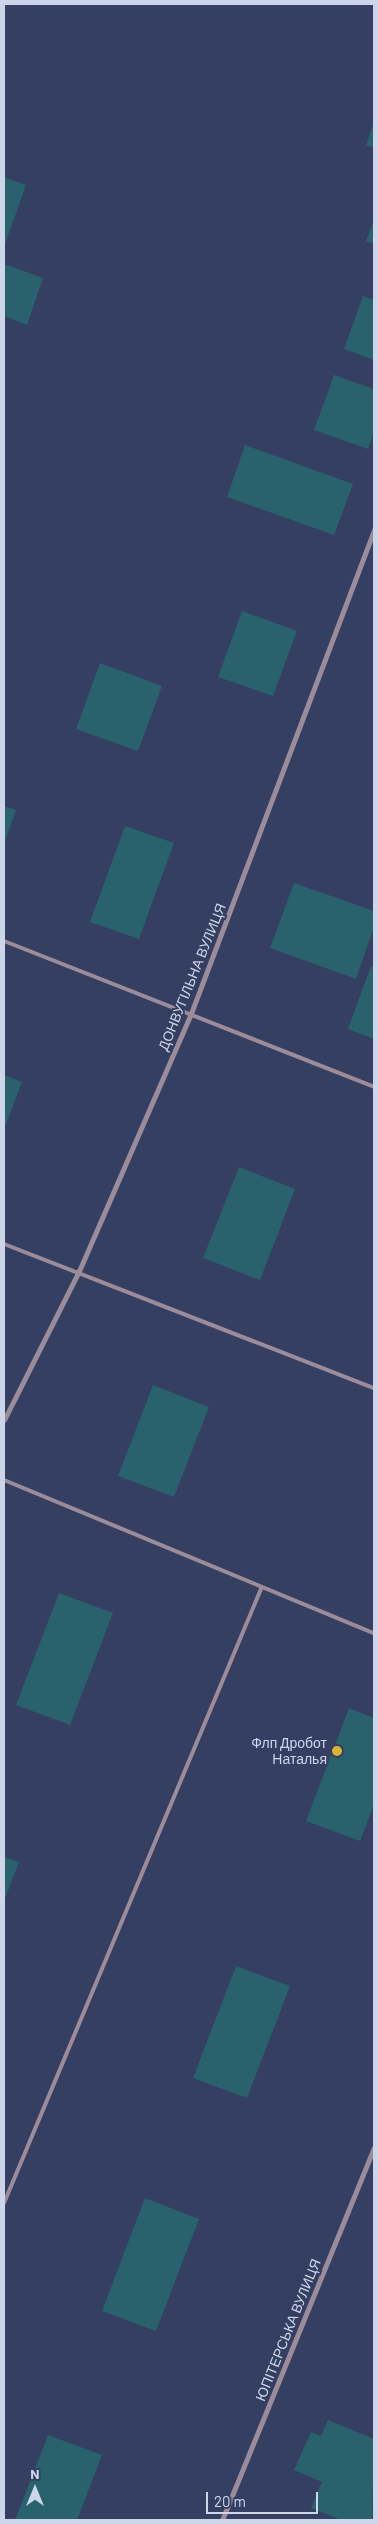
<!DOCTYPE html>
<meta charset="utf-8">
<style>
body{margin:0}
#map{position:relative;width:378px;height:2524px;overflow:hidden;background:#353f62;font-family:Barlow,sans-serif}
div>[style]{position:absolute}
.building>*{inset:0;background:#29626c}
.service>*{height:4px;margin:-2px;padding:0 2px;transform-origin:2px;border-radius:2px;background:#9c8c9a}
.minor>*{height:5px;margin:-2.5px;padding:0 2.5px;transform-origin:2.5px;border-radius:2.5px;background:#9c8c9a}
.dots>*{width:14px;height:14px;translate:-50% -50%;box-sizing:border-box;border:2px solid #353f62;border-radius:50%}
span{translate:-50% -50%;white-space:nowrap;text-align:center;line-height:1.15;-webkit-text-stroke:4px #353f62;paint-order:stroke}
.street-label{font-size:14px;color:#cdd5ea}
.poi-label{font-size:14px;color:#cdd5ea}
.right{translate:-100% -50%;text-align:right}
.frame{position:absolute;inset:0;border:5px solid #cdd5ea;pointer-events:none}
.north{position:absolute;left:10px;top:2464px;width:50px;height:50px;-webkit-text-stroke:4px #353f62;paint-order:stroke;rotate:0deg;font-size:14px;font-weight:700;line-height:20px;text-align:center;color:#cdd5ea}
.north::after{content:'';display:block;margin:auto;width:18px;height:22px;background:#cdd5ea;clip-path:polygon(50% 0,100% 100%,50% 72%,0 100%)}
.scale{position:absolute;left:206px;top:2492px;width:112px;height:22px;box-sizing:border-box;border:2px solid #cdd5ea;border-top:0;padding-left:6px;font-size:15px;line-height:18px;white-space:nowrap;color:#cdd5ea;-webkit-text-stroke:4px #353f62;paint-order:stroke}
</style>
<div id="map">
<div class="building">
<div style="clip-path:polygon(374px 122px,374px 148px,366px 145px)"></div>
<div style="clip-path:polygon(4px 177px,26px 185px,4px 247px)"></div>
<div style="clip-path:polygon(374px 220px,374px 244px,366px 241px)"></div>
<div style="clip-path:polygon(4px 264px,43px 278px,27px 325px,4px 316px)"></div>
<div style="clip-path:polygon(363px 296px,374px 300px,374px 360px,344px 349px)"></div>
<div style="clip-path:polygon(334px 375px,374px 389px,374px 432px,368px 449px,314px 430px)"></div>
<div style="clip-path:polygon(245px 445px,353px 484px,334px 535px,227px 497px)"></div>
<div style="clip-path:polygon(242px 611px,297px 631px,273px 696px,218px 677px)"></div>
<div style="clip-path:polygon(100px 663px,162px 686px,138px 751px,76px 729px)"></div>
<div style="clip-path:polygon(4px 806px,16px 810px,4px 844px)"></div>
<div style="clip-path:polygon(125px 826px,174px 843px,139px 939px,90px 922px)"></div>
<div style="clip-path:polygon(294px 883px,374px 911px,374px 927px,356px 979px,270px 948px)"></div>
<div style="clip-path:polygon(371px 966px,374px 967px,374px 1039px,348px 1029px)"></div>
<div style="clip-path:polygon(4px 1075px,22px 1082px,4px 1130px)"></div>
<div style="clip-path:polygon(239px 1167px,295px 1189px,260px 1280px,203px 1258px)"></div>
<div style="clip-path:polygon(153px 1385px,209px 1407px,174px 1497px,118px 1476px)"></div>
<div style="clip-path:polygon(59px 1593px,113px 1613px,70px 1725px,16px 1705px)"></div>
<div style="clip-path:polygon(349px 1708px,374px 1718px,374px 1804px,360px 1841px,306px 1821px)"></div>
<div style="clip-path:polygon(4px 1857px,19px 1862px,4px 1901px)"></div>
<div style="clip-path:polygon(236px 1966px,290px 1986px,247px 2098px,193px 2078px)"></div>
<div style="clip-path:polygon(145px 2198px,199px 2219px,156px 2331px,102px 2311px)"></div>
<div style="clip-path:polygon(328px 2420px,374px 2439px,372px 2520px,341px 2520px,311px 2508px,322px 2482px,294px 2470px,311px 2432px,321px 2436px)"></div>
<div style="clip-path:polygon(48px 2435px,102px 2455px,77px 2520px,15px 2520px)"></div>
</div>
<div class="service">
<div style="left:4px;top:941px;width:398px;rotate:21.5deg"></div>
<div style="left:4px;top:1244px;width:397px;rotate:21.3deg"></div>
<div style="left:4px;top:1480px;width:400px;rotate:22.5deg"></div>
<div style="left:4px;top:2203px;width:666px;rotate:-67.29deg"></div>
</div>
<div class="minor">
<div style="left:4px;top:1420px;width:167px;rotate:-63.3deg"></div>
<div style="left:79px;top:1271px;width:278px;rotate:-66.5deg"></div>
<div style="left:190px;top:1016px;width:520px;rotate:-69.26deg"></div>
<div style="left:222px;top:2520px;width:402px;rotate:-67.8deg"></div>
</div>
<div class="dots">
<div style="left:337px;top:1751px;background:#dbb333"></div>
</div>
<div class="street-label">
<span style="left:192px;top:977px;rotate:-68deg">ДОНВУГІЛЬНА ВУЛИЦЯ</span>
<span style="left:288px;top:2330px;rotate:-68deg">ЮПІТЕРСЬКА ВУЛИЦЯ</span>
</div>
<div class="poi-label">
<span class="right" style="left:327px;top:1751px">Флп Дробот<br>Наталья</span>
</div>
<div class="frame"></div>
<div class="north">N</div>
<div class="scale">20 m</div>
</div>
